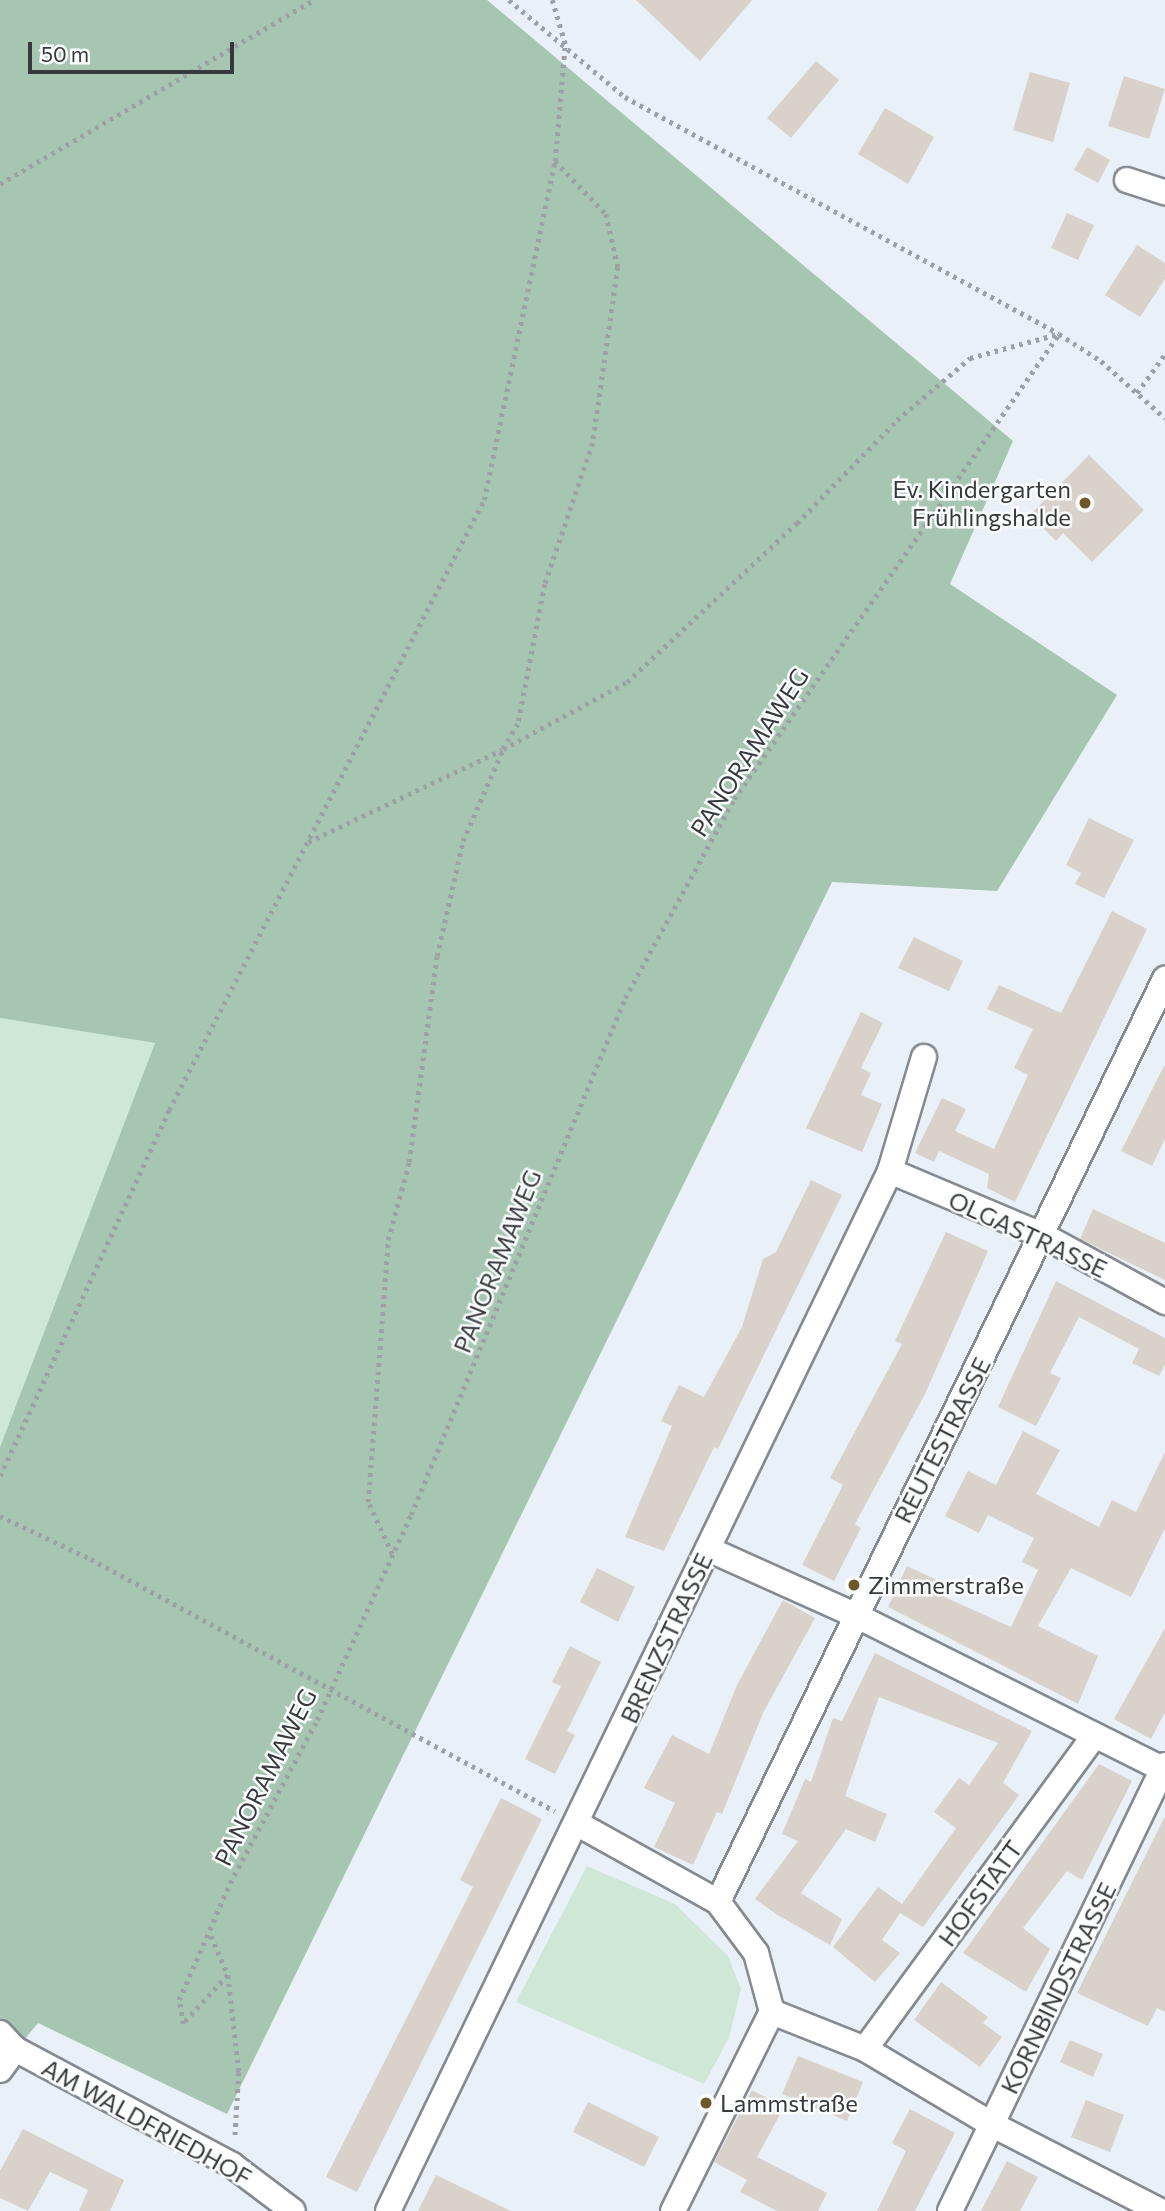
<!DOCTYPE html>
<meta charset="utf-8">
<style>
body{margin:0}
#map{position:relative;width:1165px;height:2211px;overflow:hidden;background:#eaf0f7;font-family:Commissioner,sans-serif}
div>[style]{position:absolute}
.green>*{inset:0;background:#cee7d7}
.forest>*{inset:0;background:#a6c6b2}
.building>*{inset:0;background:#d8d2cb}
.path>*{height:4.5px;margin-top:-2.25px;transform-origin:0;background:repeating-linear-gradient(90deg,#9da1a6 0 3.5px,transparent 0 8.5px)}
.roads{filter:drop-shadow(2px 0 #858a90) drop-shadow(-2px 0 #858a90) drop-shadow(0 2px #858a90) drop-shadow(0 -2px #858a90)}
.street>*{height:24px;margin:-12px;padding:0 12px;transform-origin:12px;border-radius:12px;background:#fff}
.dots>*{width:19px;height:19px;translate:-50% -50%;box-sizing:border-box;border:4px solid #fbfcfe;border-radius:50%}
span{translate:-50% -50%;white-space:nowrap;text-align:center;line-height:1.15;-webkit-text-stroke:5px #fbfcfe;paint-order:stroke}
.poi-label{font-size:24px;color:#37393c}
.right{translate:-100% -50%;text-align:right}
.left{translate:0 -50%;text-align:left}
.street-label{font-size:24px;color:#37393c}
.scale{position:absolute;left:28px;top:42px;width:206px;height:32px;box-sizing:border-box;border:4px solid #37393c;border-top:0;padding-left:9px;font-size:21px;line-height:24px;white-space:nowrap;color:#37393c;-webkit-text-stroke:5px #fbfcfe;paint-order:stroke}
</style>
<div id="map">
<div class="green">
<div style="clip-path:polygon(0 1018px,155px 1043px,0 1447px)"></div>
<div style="clip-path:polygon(587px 1866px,675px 1904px,728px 1956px,741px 1989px,729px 2038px,704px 2084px,516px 2002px)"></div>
</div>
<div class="forest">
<div style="clip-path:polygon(0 0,487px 0,1013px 441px,950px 584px,1117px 695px,997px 891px,832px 882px,227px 2114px,38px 2023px,0 2069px,0 1447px,155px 1043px,0 1018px)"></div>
</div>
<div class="building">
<div style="clip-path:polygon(636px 0,752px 0,700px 61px)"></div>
<div style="clip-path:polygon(816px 61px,839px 80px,791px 138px,767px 118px)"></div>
<div style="clip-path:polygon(1030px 72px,1070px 83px,1053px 142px,1013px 130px)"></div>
<div style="clip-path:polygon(1124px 76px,1165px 89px,1149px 139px,1108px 126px)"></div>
<div style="clip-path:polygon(885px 108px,934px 137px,908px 184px,858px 154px)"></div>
<div style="clip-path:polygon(1087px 147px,1110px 160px,1098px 183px,1074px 170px)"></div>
<div style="clip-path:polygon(1067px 213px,1094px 225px,1078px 260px,1051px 248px)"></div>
<div style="clip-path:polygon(1137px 245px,1165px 263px,1165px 279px,1140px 317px,1105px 295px)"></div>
<div style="clip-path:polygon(1089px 455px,1144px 510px,1092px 562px,1063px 533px,1056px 541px,1030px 515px)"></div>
<div style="clip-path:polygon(1089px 818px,1134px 840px,1104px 898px,1075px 884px,1081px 873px,1066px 865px)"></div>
<div style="clip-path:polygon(1112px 911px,1147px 929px,1015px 1202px,987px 1188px,989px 1174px,939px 1151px,934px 1162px,915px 1153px,942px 1098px,966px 1109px,955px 1131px,994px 1149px,1028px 1075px,1014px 1068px,1033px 1029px,987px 1009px,999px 985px,1061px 1013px)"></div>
<div style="clip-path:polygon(914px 937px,963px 961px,949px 991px,898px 968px)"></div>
<div style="clip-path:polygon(861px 1012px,883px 1023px,861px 1068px,871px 1073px,861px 1095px,882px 1104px,862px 1152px,806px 1128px)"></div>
<div style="clip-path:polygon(1165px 1064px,1165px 1139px,1152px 1166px,1121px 1151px)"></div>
<div style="clip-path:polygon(811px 1180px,842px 1195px,718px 1449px,714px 1447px,664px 1551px,625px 1537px,672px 1426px,661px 1421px,679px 1385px,704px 1397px,742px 1327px,763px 1259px,776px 1252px)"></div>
<div style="clip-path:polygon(1093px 1209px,1165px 1243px,1165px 1280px,1080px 1239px)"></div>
<div style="clip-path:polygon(946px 1232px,988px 1251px,925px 1394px,855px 1524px,861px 1528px,834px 1581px,802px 1565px,843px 1485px,830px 1478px,902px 1344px,895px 1341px)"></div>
<div style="clip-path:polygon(1056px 1281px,1165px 1338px,1165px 1364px,1159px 1376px,1132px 1363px,1139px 1349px,1079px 1317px,1050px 1373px,1061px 1378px,1036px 1426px,998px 1407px)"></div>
<div style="clip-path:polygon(1023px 1431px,1060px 1450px,1036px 1494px,1099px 1527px,1112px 1500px,1136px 1512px,1165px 1452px,1165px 1528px,1131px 1597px,1071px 1568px,1038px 1626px,1098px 1656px,1078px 1704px,888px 1607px,907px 1566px,943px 1583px,938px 1594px,1011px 1627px,1038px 1570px,1022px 1562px,1034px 1538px,988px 1515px,979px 1533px,945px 1516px,968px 1471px,996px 1485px)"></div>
<div style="clip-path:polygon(597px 1568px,635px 1587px,618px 1622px,580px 1602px)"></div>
<div style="clip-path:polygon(783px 1600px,815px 1618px,763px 1713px,722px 1814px,717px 1812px,693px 1865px,654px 1847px,675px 1803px,644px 1788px,672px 1735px,709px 1754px,737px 1685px)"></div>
<div style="clip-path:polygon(1165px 1628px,1165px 1712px,1151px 1739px,1114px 1719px)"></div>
<div style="clip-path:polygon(570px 1646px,601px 1662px,567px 1731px,575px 1735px,555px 1774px,525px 1759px,561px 1686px,552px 1682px)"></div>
<div style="clip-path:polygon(875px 1653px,1032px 1731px,1003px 1783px,1019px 1795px,923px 1927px,900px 1913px,882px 1940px,900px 1953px,875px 1982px,833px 1947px,878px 1887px,902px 1904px,956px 1828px,934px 1812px,959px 1778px,969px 1785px,998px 1743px,879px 1697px,845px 1796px,887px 1814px,875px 1842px,846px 1829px,801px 1893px,842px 1919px,830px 1945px,776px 1914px,755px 1899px,798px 1841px,782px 1834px,805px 1779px,811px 1782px,833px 1718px,842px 1721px)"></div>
<div style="clip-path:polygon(1099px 1764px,1132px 1781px,1082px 1880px,1067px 1871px,1023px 1928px,1050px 1949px,1026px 1992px,963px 1953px)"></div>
<div style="clip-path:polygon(501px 1798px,542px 1819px,357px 2192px,326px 2177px,473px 1887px,460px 1880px)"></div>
<div style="clip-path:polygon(1165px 1816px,1165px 2012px,1157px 2008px,1148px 2026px,1077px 1993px)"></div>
<div style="clip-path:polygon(941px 1982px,988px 2017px,983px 2023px,1002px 2037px,980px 2067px,914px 2020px)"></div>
<div style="clip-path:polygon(1070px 2040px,1103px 2054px,1093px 2077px,1060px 2062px)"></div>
<div style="clip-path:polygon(798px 2056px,863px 2082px,847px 2121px,782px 2094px)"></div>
<div style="clip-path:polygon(752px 2090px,784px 2107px,757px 2157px,827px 2193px,818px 2211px,777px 2211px,740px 2192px,747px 2180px,714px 2162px)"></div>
<div style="clip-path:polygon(1086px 2100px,1124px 2115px,1110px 2152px,1071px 2137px)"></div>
<div style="clip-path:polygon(588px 2102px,659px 2137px,644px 2167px,573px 2132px)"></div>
<div style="clip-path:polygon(910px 2109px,955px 2133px,915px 2211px,877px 2211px,906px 2151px,892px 2143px)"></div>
<div style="clip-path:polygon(23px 2129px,124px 2180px,110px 2211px,79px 2211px,88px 2190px,50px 2172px,28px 2211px,0 2198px,0 2171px)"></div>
<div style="clip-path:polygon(1007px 2161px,1038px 2177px,1020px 2211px,981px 2211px)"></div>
<div style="clip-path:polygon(436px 2175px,511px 2211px,418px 2211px)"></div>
</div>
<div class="path">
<div style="left:509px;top:0;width:151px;rotate:39.9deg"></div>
<div style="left:625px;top:97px;width:494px;rotate:28.6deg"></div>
<div style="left:1059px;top:334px;width:50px;rotate:32.7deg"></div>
<div style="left:1101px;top:361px;width:86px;rotate:41.7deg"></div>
<div style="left:555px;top:161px;width:74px;rotate:46.1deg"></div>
<div style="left:606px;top:214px;width:54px;rotate:77.2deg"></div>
<div style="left:618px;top:267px;width:178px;rotate:98.1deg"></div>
<div style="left:593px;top:443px;width:149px;rotate:108.8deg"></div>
<div style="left:545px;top:584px;width:143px;rotate:100.9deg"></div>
<div style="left:518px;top:724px;width:29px;rotate:121deg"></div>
<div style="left:503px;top:749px;width:141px;rotate:-28.4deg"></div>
<div style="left:627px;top:682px;width:233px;rotate:-43.1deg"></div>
<div style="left:797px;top:523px;width:144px;rotate:-45.8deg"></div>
<div style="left:897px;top:420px;width:96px;rotate:-40.3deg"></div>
<div style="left:970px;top:358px;width:91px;rotate:-15.3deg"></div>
<div style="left:0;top:184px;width:363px;rotate:-30.4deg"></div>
<div style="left:1137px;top:393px;width:48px;rotate:-54.3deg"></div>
<div style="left:308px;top:842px;width:215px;rotate:-25.4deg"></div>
<div style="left:0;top:1476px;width:403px;rotate:-65.2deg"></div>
<div style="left:169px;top:1110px;width:687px;rotate:-62.69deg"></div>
<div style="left:484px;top:500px;width:346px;rotate:-78.2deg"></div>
<div style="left:555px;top:161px;width:117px;rotate:-85.1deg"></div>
<div style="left:565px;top:44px;width:46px;rotate:-106.5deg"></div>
<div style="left:0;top:1516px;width:101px;rotate:25.3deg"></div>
<div style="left:91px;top:1559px;width:528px;rotate:28.51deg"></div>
<div style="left:392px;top:1554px;width:57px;rotate:-114.8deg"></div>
<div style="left:368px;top:1502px;width:263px;rotate:-85.6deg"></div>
<div style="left:388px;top:1240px;width:81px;rotate:-74.9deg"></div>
<div style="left:409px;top:1162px;width:208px;rotate:-82.3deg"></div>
<div style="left:437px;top:956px;width:118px;rotate:-77.3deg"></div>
<div style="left:463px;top:841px;width:100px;rotate:-66.5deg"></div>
<div style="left:211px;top:1936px;width:43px;rotate:66.4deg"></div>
<div style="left:228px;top:1975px;width:98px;rotate:83.5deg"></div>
<div style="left:239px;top:2072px;width:67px;rotate:93.4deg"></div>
<div style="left:228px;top:1975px;width:67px;rotate:132.6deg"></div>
<div style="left:183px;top:2024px;width:24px;rotate:-99deg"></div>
<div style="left:179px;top:2000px;width:128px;rotate:-66.4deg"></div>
<div style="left:230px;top:1883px;width:185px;rotate:-61.9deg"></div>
<div style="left:317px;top:1720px;width:226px;rotate:-65.4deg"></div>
<div style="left:411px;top:1515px;width:560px;rotate:-67.51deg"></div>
<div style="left:625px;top:998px;width:227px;rotate:-61.3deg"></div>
<div style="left:734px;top:799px;width:567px;rotate:-55.05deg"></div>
</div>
<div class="roads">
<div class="street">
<div style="left:1127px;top:180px;width:40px;rotate:18deg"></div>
<div style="left:890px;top:1171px;width:167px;rotate:22.9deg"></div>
<div style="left:1044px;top:1236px;width:138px;rotate:28.6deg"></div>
<div style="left:708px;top:1549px;width:161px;rotate:24.2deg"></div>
<div style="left:855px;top:1615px;width:347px;rotate:26.6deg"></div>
<div style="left:578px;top:1824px;width:160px;rotate:29.1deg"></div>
<div style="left:718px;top:1902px;width:64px;rotate:53.3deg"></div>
<div style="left:756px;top:1953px;width:61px;rotate:74.8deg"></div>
<div style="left:718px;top:1902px;width:1026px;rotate:-64.16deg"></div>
<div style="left:772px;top:2012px;width:100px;rotate:21.7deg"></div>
<div style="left:865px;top:2049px;width:149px;rotate:30.7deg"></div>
<div style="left:993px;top:2125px;width:188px;rotate:27.2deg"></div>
<div style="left:0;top:2033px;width:22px;rotate:47deg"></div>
<div style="left:15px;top:2049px;width:246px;rotate:28.1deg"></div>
<div style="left:232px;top:2165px;width:76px;rotate:37deg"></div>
<div style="left:865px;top:2049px;width:388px;rotate:-53.8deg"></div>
<div style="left:0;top:2070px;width:26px;rotate:-54deg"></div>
<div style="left:388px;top:2211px;width:1155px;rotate:-64.23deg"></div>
<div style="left:890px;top:1171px;width:119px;rotate:-73.4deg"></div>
<div style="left:673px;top:2211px;width:222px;rotate:-63.6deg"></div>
<div style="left:950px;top:2211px;width:495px;rotate:-64.3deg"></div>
</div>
</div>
<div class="dots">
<div style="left:1085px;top:503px;background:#6e5828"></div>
<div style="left:854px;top:1585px;background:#6e5828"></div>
<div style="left:706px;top:2103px;background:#6e5828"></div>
</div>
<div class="poi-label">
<span class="right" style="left:1071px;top:503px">Ev. Kindergarten<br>Frühlingshalde</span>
<span class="left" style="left:868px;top:1585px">Zimmerstraße</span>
<span class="left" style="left:720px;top:2103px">Lammstraße</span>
</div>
<div class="street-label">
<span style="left:749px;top:752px;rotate:-57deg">PANORAMAWEG</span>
<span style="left:1028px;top:1234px;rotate:25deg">OLGASTRASSE</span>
<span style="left:497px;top:1261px;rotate:-68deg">PANORAMAWEG</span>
<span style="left:942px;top:1440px;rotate:-63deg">REUTESTRASSE</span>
<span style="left:666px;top:1638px;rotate:-65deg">BRENZSTRASSE</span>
<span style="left:265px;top:1777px;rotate:-63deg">PANORAMAWEG</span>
<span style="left:980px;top:1893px;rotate:-54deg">HOFSTATT</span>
<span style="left:1058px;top:1988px;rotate:-64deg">KORNBINDSTRASSE</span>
<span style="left:147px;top:2122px;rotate:29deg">AM WALDFRIEDHOF</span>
</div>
<div class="scale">50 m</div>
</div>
